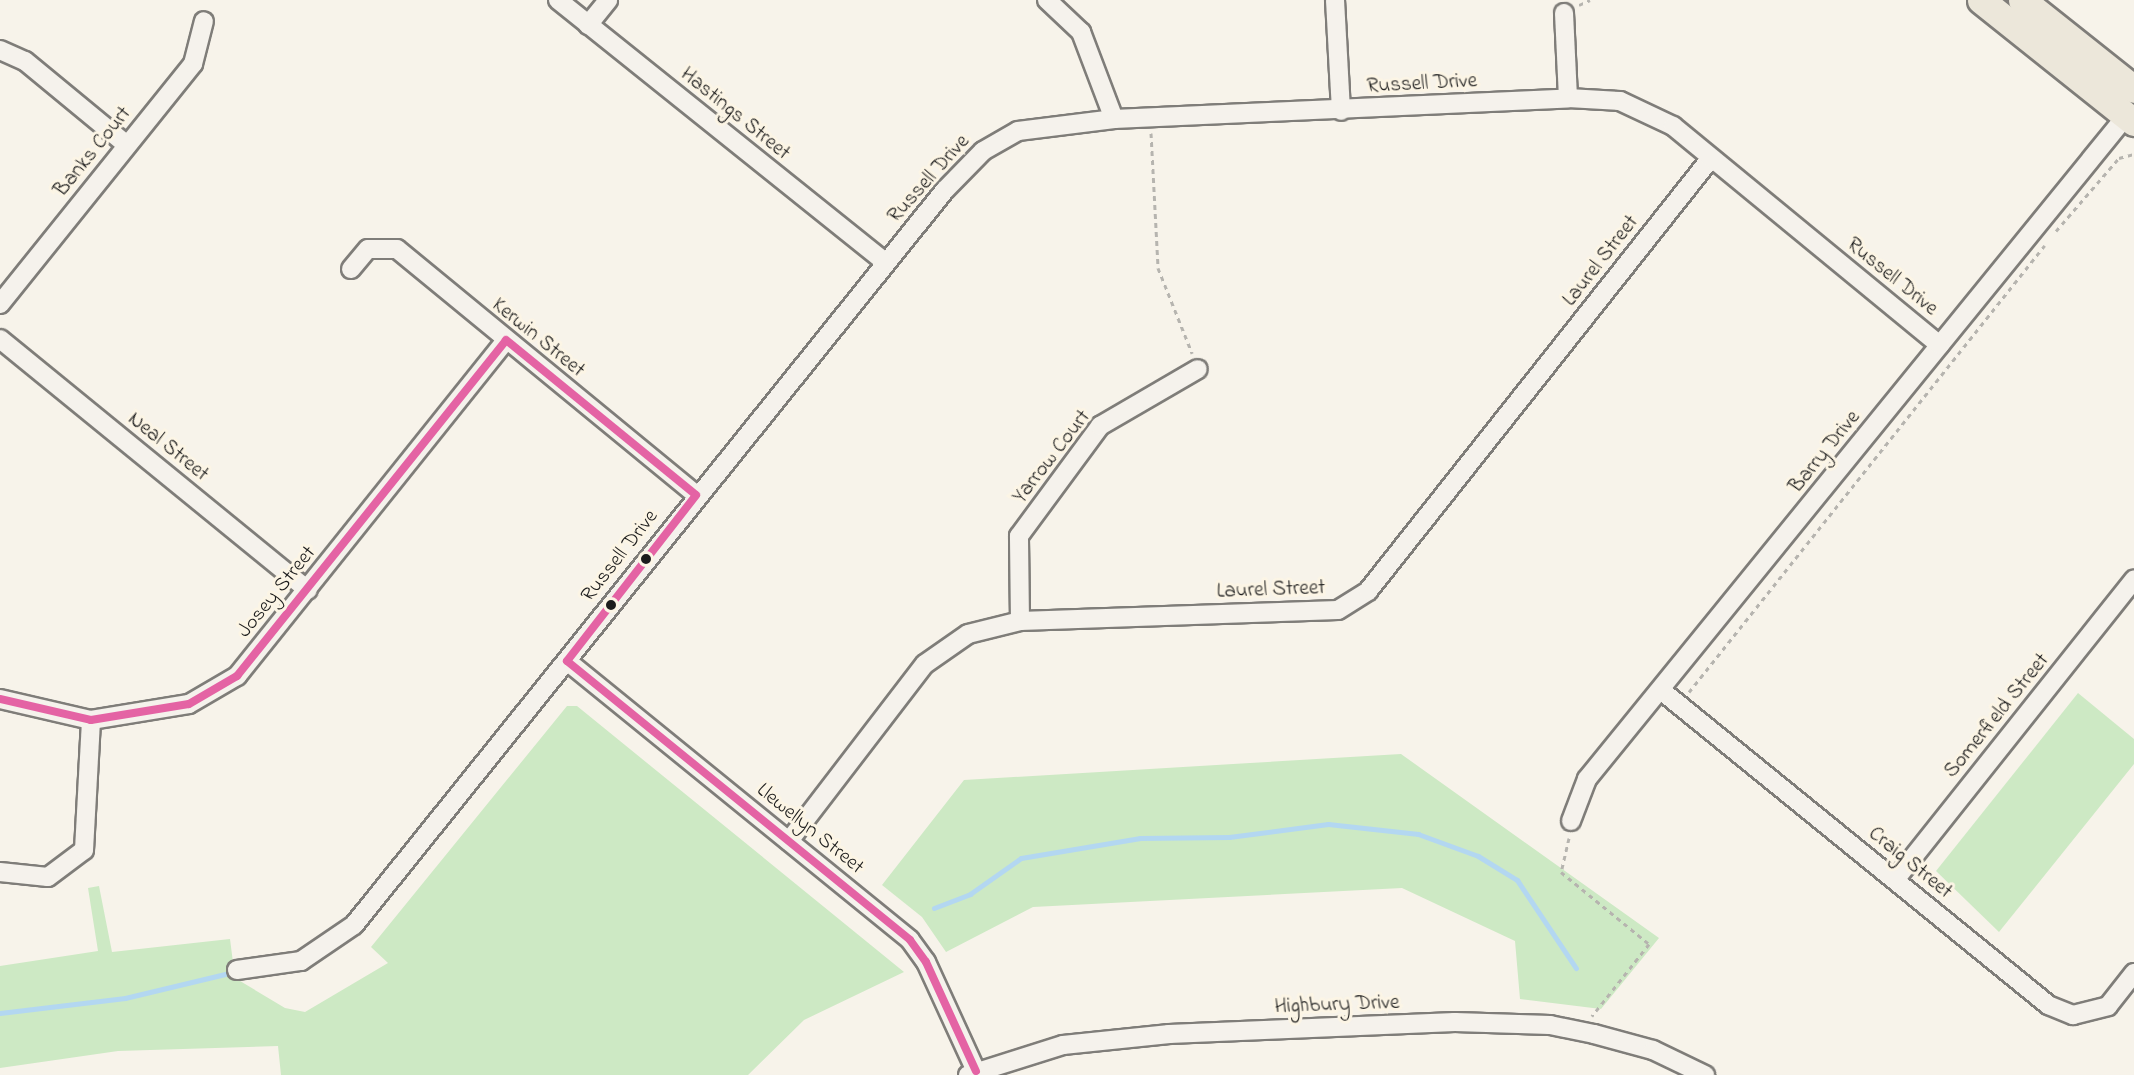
<!DOCTYPE html>
<style>
body{margin:0}
#map{position:relative;width:2134px;height:1075px;overflow:hidden;background:#f7f3ea;font-family:"Indie Flower",sans-serif}
div>[style]{position:absolute}
.green>*{inset:0;background:#cde9c4}
.stream>*{height:5px;margin:-2.5px;padding:0 2.5px;transform-origin:2.5px;border-radius:2.5px;background:#b3d7f1}
.path>*{height:3px;margin-top:-1.5px;transform-origin:0;background:repeating-linear-gradient(90deg,#b6b4af 0 4.5px,transparent 0 9px)}
.roads{filter:drop-shadow(2px 0 #7f7d79) drop-shadow(-2px 0 #7f7d79) drop-shadow(0 2px #7f7d79) drop-shadow(0 -2px #7f7d79)}
.minor>*{height:18px;margin:-9px;padding:0 9px;transform-origin:9px;border-radius:9px;background:#f5f2ec}
.primary>*{height:27px;margin:-13.5px;padding:0 13.5px;transform-origin:13.5px;border-radius:13.5px;background:#ece7da}
.bus-1>*{height:8px;margin:-4px;padding:0 4px;transform-origin:4px;border-radius:4px;background:#e463a4}
.dots>*{width:16px;height:16px;translate:-50% -50%;box-sizing:border-box;border:3px solid #fcf5e5;border-radius:50%}
span{translate:-50% -50%;white-space:nowrap;text-align:center;line-height:1.15;-webkit-text-stroke:6px #fcf5e5;paint-order:stroke}
.street-label{font-size:21px;color:#1c1c1c}
</style>
<div id="map">
<div class="green">
<div style="clip-path:polygon(2078px 693px,2134px 739px,2134px 764px,1999px 932px,1936px 871px)"></div>
<div style="clip-path:polygon(567px 706px,577px 706px,904px 972px,804px 1020px,748px 1075px,281px 1075px,278px 1046px,118px 1051px,0 1068px,0 966px,98px 951px,88px 888px,99px 886px,112px 952px,230px 939px,235px 978px,285px 1008px,305px 1012px,388px 963px,371px 947px)"></div>
<div style="clip-path:polygon(1401px 754px,1659px 938px,1601px 1009px,1520px 999px,1515px 941px,1402px 888px,1033px 907px,946px 952px,922px 917px,882px 885px,964px 780px)"></div>
</div>
<div class="stream">
<div style="left:934px;top:908px;width:39px;rotate:-21deg"></div>
<div style="left:970px;top:894px;width:62px;rotate:-35.2deg"></div>
<div style="left:1021px;top:858px;width:121px;rotate:-9.5deg"></div>
<div style="left:1140px;top:838px;width:89px;rotate:-0.6deg"></div>
<div style="left:1229px;top:837px;width:100px;rotate:-7.5deg"></div>
<div style="left:1328px;top:824px;width:91px;rotate:6.3deg"></div>
<div style="left:1418px;top:834px;width:64px;rotate:20.1deg"></div>
<div style="left:1478px;top:856px;width:46px;rotate:31.6deg"></div>
<div style="left:1517px;top:880px;width:106px;rotate:56.2deg"></div>
<div style="left:0;top:1013px;width:126px;rotate:-6.8deg"></div>
<div style="left:125px;top:998px;width:103px;rotate:-13.5deg"></div>
</div>
<div class="path">
<div style="left:1579px;top:5px;width:12px;rotate:-24deg"></div>
<div style="left:1151px;top:133px;width:135px;rotate:87deg"></div>
<div style="left:1158px;top:268px;width:92px;rotate:68.2deg"></div>
<div style="left:2056px;top:231px;width:96px;rotate:-49.2deg"></div>
<div style="left:2119px;top:158px;width:16px;rotate:-15deg"></div>
<div style="left:1689px;top:692px;width:571px;rotate:-51.47deg"></div>
<div style="left:1569px;top:838px;width:35px;rotate:103deg"></div>
<div style="left:1561px;top:872px;width:114px;rotate:39.3deg"></div>
<div style="left:1649px;top:944px;width:92px;rotate:128.4deg"></div>
</div>
<div class="roads">
<div class="minor">
<div style="left:558px;top:0;width:419px;rotate:38.7deg"></div>
<div style="left:1047px;top:0;width:47px;rotate:43.3deg"></div>
<div style="left:1081px;top:32px;width:93px;rotate:69.2deg"></div>
<div style="left:1335px;top:0;width:111px;rotate:86.9deg"></div>
<div style="left:1564px;top:13px;width:85px;rotate:87.3deg"></div>
<div style="left:588px;top:25px;width:32px;rotate:-51deg"></div>
<div style="left:0;top:50px;width:27px;rotate:24deg"></div>
<div style="left:25px;top:61px;width:132px;rotate:39.5deg"></div>
<div style="left:351px;top:269px;width:26px;rotate:-50deg"></div>
<div style="left:368px;top:249px;width:29px"></div>
<div style="left:397px;top:249px;width:387px;rotate:39.4deg"></div>
<div style="left:0;top:304px;width:308px;rotate:-51.2deg"></div>
<div style="left:193px;top:64px;width:44px;rotate:-75.7deg"></div>
<div style="left:0;top:339px;width:397px;rotate:39.2deg"></div>
<div style="left:1020px;top:621px;width:85px;rotate:-90.7deg"></div>
<div style="left:1019px;top:536px;width:137px;rotate:-53.6deg"></div>
<div style="left:1100px;top:426px;width:113px;rotate:-30.2deg"></div>
<div style="left:567px;top:661px;width:442px;rotate:39.1deg"></div>
<div style="left:910px;top:940px;width:27px;rotate:54deg"></div>
<div style="left:926px;top:962px;width:120px;rotate:65.4deg"></div>
<div style="left:1662px;top:691px;width:498px;rotate:39.1deg"></div>
<div style="left:2048px;top:1005px;width:27px;rotate:22deg"></div>
<div style="left:2073px;top:1015px;width:36px;rotate:-14deg"></div>
<div style="left:2108px;top:1006px;width:42px;rotate:-51.8deg"></div>
<div style="left:0;top:699px;width:93px;rotate:13deg"></div>
<div style="left:91px;top:720px;width:99px;rotate:-9.3deg"></div>
<div style="left:189px;top:704px;width:56px;rotate:-30.3deg"></div>
<div style="left:237px;top:676px;width:430px;rotate:-51.3deg"></div>
<div style="left:1571px;top:821px;width:45px;rotate:-69.1deg"></div>
<div style="left:1587px;top:779px;width:854px;rotate:-50.89deg"></div>
<div style="left:789px;top:841px;width:223px;rotate:-52.5deg"></div>
<div style="left:925px;top:664px;width:52px;rotate:-34.9deg"></div>
<div style="left:968px;top:634px;width:54px;rotate:-14deg"></div>
<div style="left:1020px;top:621px;width:318px;rotate:-2deg"></div>
<div style="left:1338px;top:610px;width:36px;rotate:-32deg"></div>
<div style="left:1368px;top:591px;width:552px;rotate:-51.62deg"></div>
<div style="left:0;top:872px;width:48px;rotate:5.9deg"></div>
<div style="left:48px;top:877px;width:45px;rotate:-36.9deg"></div>
<div style="left:84px;top:850px;width:130px;rotate:-86.9deg"></div>
<div style="left:1895px;top:880px;width:384px;rotate:-51.5deg"></div>
<div style="left:237px;top:970px;width:65px;rotate:-8deg"></div>
<div style="left:301px;top:961px;width:64px;rotate:-34.2deg"></div>
<div style="left:354px;top:925px;width:943px;rotate:-51.2deg"></div>
<div style="left:945px;top:190px;width:54px;rotate:-45.7deg"></div>
<div style="left:983px;top:151px;width:40px;rotate:-29.7deg"></div>
<div style="left:1018px;top:131px;width:97px;rotate:-7.1deg"></div>
<div style="left:1114px;top:119px;width:454px;rotate:-2.6deg"></div>
<div style="left:1568px;top:98px;width:52px;rotate:3.3deg"></div>
<div style="left:1620px;top:101px;width:59px;rotate:25.3deg"></div>
<div style="left:1673px;top:126px;width:345px;rotate:39.4deg"></div>
<div style="left:968px;top:1075px;width:100px;rotate:-17.5deg"></div>
<div style="left:1063px;top:1045px;width:107px;rotate:-5.9deg"></div>
<div style="left:1169px;top:1034px;width:286px;rotate:-2.4deg"></div>
<div style="left:1455px;top:1022px;width:95px;rotate:1.8deg"></div>
<div style="left:1550px;top:1025px;width:45px;rotate:11.6deg"></div>
<div style="left:1594px;top:1034px;width:61px;rotate:15.2deg"></div>
<div style="left:1653px;top:1050px;width:58px;rotate:25.7deg"></div>
</div>
<div class="primary">
<div style="left:1981px;top:0;width:196px;rotate:38.6deg"></div>
<div style="left:2022px;top:0;width:143px;rotate:38.5deg"></div>
</div>
</div>
<div class="bus-1">
<div style="left:506px;top:340px;width:245px;rotate:39.2deg"></div>
<div style="left:567px;top:661px;width:442px;rotate:39.1deg"></div>
<div style="left:910px;top:940px;width:27px;rotate:54deg"></div>
<div style="left:926px;top:962px;width:120px;rotate:65.4deg"></div>
<div style="left:567px;top:661px;width:210px;rotate:-52.1deg"></div>
<div style="left:0;top:699px;width:93px;rotate:13deg"></div>
<div style="left:91px;top:720px;width:99px;rotate:-9.3deg"></div>
<div style="left:189px;top:704px;width:56px;rotate:-30.3deg"></div>
<div style="left:237px;top:676px;width:430px;rotate:-51.3deg"></div>
</div>
<div class="dots">
<div style="left:646px;top:559px;background:#1c1c1c"></div>
<div style="left:611px;top:605px;background:#1c1c1c"></div>
</div>
<div class="street-label">
<span style="left:1422px;top:84px;rotate:-3deg">Russell Drive</span>
<span style="left:735px;top:114px;rotate:39deg">Hastings Street</span>
<span style="left:93px;top:152px;rotate:-51deg">Banks Court</span>
<span style="left:929px;top:179px;rotate:-48deg">Russell Drive</span>
<span style="left:1601px;top:261px;rotate:-52deg">Laurel Street</span>
<span style="left:1892px;top:277px;rotate:39deg">Russell Drive</span>
<span style="left:538px;top:338px;rotate:39deg">Kerwin Street</span>
<span style="left:168px;top:447px;rotate:39deg">Neal Street</span>
<span style="left:1825px;top:452px;rotate:-51deg">Barry Drive</span>
<span style="left:1052px;top:457px;rotate:-52deg">Yarrow Court</span>
<span style="left:620px;top:556px;rotate:-52deg">Russell Drive</span>
<span style="left:1271px;top:590px;rotate:-2deg">Laurel Street</span>
<span style="left:277px;top:592px;rotate:-51deg">Josey Street</span>
<span style="left:1997px;top:716px;rotate:-51deg">Somerfield Street</span>
<span style="left:810px;top:829px;rotate:39deg">Llewellyn Street</span>
<span style="left:1910px;top:863px;rotate:39deg">Craig Street</span>
<span style="left:1337px;top:1005px;rotate:-2deg">Highbury Drive</span>
</div>
</div>
